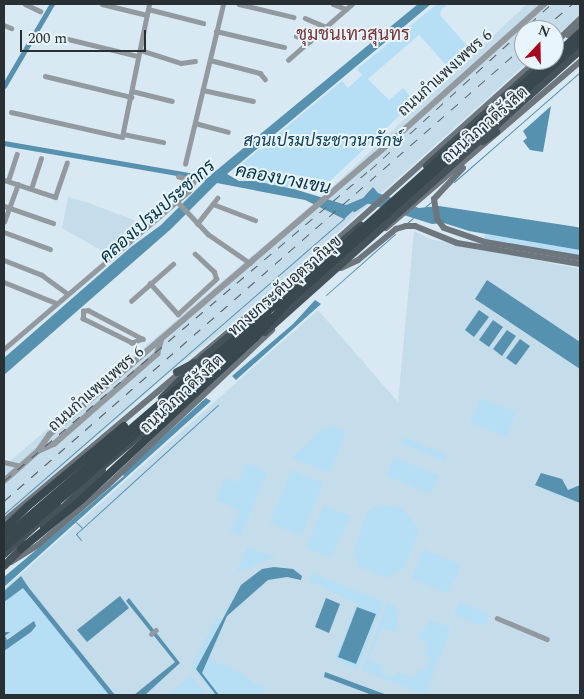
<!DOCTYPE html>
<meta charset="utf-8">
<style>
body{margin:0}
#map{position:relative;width:584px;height:699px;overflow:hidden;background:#d8e9f3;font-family:Spectral,Sarabun,serif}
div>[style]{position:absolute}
.built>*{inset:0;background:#c5dcea}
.green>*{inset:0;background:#b6def5}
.water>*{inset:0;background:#5791b0}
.stream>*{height:1px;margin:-0.5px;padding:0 0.5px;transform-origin:0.5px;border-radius:0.5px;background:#5791b0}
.canal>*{height:4.5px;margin:-2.25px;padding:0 2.25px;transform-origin:2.25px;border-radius:2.25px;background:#5791b0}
.minor>*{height:4.5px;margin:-2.25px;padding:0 2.25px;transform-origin:2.25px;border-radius:2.25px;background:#939a9f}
.tertiary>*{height:5.5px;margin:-2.75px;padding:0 2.75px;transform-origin:2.75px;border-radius:2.75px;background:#939a9f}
.secondary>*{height:6px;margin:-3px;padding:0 3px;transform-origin:3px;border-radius:3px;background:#6c767c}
.trunk>*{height:8px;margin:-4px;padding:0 4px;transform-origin:4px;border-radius:4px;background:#45525a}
.motorway>*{height:8px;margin:-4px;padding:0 4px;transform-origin:4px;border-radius:4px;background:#39474f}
.rail>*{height:1px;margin-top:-0.5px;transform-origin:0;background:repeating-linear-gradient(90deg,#596367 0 9px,transparent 0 18px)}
.motorway-bridge>*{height:8px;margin:-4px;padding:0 4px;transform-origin:4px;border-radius:4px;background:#39474f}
span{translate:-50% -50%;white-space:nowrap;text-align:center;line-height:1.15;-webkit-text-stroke:4px #e8f5fd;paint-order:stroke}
.street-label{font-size:16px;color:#293033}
.park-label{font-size:16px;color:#0f4057;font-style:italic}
.neighbourhood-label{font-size:18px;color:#7b3432}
.water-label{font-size:18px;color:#003247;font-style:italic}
.frame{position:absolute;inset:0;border:5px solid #293033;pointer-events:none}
.north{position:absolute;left:514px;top:20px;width:50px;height:50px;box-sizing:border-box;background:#e8f5fd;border:1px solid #9ca6ac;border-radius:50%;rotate:21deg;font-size:14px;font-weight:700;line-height:20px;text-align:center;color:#293033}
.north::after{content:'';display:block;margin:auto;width:18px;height:22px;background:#a40920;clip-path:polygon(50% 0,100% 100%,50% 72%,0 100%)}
.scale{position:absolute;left:20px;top:30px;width:126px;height:22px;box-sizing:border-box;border:2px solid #293033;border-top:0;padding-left:6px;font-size:15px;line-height:18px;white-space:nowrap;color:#293033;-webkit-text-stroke:4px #e8f5fd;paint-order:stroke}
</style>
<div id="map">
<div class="built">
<div style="clip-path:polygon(527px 4px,580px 4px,580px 15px,554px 38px,554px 30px,524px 30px,524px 60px,530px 60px,253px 308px,177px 366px,4px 518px,4px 466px,325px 194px)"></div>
<div style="clip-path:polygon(68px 197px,89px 203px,136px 221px,106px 253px,62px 228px)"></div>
<div style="clip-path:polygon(414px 231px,430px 239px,580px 269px,580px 695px,4px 695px,4px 589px,318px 310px,398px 402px)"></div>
</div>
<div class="green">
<div style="clip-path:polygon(437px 4px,448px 4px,441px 10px,440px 15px,469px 48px,448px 67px,419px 35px,368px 79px,389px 100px,403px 88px,415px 101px,329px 182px,297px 175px,294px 189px,255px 181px,256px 171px,251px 165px,238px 174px,232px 172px,342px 81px,348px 88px,362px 75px,357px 69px)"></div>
<div style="clip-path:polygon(485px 234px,580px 250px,580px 257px,484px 240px)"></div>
<div style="clip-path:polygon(480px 398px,516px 412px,507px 437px,470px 423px)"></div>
<div style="clip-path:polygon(332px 427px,346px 431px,330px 473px,292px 458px,321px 430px)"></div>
<div style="clip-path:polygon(404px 437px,448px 455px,445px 461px,401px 443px)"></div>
<div style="clip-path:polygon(394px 457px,439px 476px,431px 494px,387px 476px)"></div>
<div style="clip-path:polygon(246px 463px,267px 472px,241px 536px,230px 531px,239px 510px,216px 500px,225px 478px,238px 483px)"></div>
<div style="clip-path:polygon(291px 470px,323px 483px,302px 536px,270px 523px)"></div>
<div style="clip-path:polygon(323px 505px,351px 516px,331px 558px,306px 548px)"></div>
<div style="clip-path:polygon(378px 505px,402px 508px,417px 526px,418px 534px,404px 568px,387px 578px,360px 567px,353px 554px,367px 512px)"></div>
<div style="clip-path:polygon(247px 547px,276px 557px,237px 572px)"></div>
<div style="clip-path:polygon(423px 549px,461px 565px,449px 594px,411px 578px)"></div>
<div style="clip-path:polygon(312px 573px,384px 602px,357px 669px,335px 659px,357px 604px,309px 581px)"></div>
<div style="clip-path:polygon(23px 588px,109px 695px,4px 695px,4px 651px,34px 628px,30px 622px,6px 639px,4px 602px)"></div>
<div style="clip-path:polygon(459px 602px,490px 614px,485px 625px,479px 625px,454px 615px)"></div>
<div style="clip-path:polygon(387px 603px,396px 606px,398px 631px,381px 629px,368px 660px,384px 666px,381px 673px,395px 678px,398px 672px,415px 678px,419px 669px,424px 671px,430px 657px,424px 655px,427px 648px,424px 641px,418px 638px,430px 620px,451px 628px,425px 695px,362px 670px)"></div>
<div style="clip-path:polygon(216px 618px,225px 623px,209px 659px,244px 674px,253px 683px,265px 687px,263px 695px,214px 695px,192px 668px)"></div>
<div style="clip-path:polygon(190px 675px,207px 695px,168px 695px,186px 679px)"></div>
</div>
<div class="water">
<div style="clip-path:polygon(418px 4px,431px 4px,227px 174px,239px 181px,255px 181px,294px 189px,346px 205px,363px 198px,373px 187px,378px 193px,419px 208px,439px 206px,577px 227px,580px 228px,580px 250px,469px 231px,444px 223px,432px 224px,363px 202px,344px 219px,305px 200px,217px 183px,171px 229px,4px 375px,4px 358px,131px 247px,161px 225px,212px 174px)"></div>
<div style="clip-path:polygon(551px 106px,543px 152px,530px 150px,523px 141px,527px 138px,523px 131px)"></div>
<div style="clip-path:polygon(487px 280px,580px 342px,580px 369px,475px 299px)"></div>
<div style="clip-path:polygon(315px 300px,321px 304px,236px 380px,232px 376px,293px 324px)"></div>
<div style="clip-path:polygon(479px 310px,489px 317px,474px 337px,465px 330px)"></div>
<div style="clip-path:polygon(493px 320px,503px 327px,489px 347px,479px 340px)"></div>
<div style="clip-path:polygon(507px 330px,516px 336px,502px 356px,493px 349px)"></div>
<div style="clip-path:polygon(520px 339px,530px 346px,516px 365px,506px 358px)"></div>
<div style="clip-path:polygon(206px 398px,211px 401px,4px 587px,4px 577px,124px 476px,122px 474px)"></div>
<div style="clip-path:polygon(541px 473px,562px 479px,568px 490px,580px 485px,580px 503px,535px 485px)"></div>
<div style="clip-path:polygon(274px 567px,293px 569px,302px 576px,301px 580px,287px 577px,268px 580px,227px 616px,202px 673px,219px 695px,216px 695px,196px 669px,241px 585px,262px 569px)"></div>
<div style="clip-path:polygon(21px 576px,29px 588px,115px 695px,109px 695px,23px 588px,4px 602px,4px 591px)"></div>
<div style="clip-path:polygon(120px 596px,129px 608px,87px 642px,77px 630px)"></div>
<div style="clip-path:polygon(129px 598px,180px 663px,145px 695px,134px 695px,175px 662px,126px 601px)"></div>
<div style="clip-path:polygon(326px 598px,340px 604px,329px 633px,315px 627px)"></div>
<div style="clip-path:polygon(357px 607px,376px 614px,356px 664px,338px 657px)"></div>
<div style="clip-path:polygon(34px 621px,36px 626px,31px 632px,4px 651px,4px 632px,10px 632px,5px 636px,7px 640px)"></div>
<div style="clip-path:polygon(325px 672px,387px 695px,372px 695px,324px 677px)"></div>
</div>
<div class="stream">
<div style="left:454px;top:182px;width:167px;rotate:-41.1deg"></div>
<div style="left:424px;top:208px;width:11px;rotate:-41deg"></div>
<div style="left:407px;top:223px;width:8px;rotate:-40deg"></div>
<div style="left:326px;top:295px;width:92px;rotate:-41.5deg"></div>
<div style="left:4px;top:514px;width:451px;rotate:-41deg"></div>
<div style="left:76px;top:522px;width:8px;rotate:45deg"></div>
<div style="left:81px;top:540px;width:8px;rotate:-130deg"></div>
<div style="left:76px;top:534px;width:192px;rotate:-42.3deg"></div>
</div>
<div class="canal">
<div style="left:4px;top:86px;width:95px;rotate:-59.7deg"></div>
<div style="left:4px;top:143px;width:212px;rotate:9.8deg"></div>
<div style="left:354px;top:209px;width:18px;rotate:-34deg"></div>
</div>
<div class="minor">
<div style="left:25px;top:4px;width:17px;rotate:25deg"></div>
<div style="left:102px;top:4px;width:46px;rotate:13.7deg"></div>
<div style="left:239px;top:4px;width:56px;rotate:13.5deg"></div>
<div style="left:333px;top:4px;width:14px;rotate:21deg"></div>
<div style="left:148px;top:9px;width:57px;rotate:14.3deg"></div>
<div style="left:305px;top:18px;width:23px;rotate:23deg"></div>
<div style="left:4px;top:25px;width:8px;rotate:23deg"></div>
<div style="left:216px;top:31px;width:70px;rotate:13.2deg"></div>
<div style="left:296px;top:36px;width:15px;rotate:20deg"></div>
<div style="left:60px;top:37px;width:80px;rotate:13.7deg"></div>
<div style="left:140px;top:50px;width:43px;rotate:17.6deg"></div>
<div style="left:181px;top:63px;width:14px;rotate:-8deg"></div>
<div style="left:210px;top:60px;width:52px;rotate:14.6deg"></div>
<div style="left:260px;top:73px;width:8px;rotate:50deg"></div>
<div style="left:288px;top:60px;width:85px;rotate:-41.2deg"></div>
<div style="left:45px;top:76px;width:89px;rotate:13.7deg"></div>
<div style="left:203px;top:90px;width:51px;rotate:12.4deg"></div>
<div style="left:132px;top:91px;width:41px;rotate:14deg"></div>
<div style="left:11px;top:112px;width:114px;rotate:12.7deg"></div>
<div style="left:122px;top:137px;width:136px;rotate:-78.5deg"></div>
<div style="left:195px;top:123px;width:34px;rotate:15deg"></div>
<div style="left:123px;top:134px;width:41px;rotate:11.3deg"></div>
<div style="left:185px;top:164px;width:164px;rotate:-76.6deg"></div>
<div style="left:4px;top:180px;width:54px;rotate:18.4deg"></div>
<div style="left:55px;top:197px;width:36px;rotate:-71deg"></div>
<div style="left:8px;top:181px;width:28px;rotate:-72deg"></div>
<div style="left:31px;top:189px;width:32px;rotate:-72deg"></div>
<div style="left:176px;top:200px;width:47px;rotate:46.7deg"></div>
<div style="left:208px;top:234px;width:51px;rotate:34.6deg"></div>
<div style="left:213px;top:204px;width:45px;rotate:20.9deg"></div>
<div style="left:4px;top:206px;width:52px;rotate:19.1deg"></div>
<div style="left:4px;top:222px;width:40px;rotate:-69.8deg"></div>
<div style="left:197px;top:224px;width:33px;rotate:-52deg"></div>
<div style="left:4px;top:232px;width:49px;rotate:20.3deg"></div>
<div style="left:4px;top:260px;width:41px;rotate:21.5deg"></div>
<div style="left:42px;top:275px;width:31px;rotate:36deg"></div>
<div style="left:4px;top:282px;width:56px;rotate:22deg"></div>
<div style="left:150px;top:283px;width:42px;rotate:47.9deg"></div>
<div style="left:178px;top:314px;width:52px;rotate:-42.6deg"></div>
<div style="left:216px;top:279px;width:7px;rotate:-106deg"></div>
<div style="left:214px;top:272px;width:26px;rotate:-137deg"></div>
<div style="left:131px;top:301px;width:56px;rotate:-41.4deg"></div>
<div style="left:88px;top:310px;width:62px;rotate:27.8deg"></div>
<div style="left:143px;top:339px;width:12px;rotate:160deg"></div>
<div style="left:132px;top:343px;width:55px;rotate:-153.9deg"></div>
<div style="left:83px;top:319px;width:8px;rotate:-90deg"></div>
<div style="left:83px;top:311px;width:5px;rotate:-11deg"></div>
<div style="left:4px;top:349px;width:243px;rotate:-40.5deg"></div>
<div style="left:189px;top:191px;width:11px;rotate:-63deg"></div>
<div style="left:194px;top:181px;width:16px;rotate:-165deg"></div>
<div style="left:4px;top:462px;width:17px;rotate:13deg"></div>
<div style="left:497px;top:618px;width:54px;rotate:22.8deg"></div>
<div style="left:151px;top:634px;width:6px;rotate:-39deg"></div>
</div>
<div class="tertiary">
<div style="left:38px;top:451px;width:19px;rotate:-55deg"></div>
<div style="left:49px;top:435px;width:430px;rotate:-40.6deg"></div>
<div style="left:376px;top:155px;width:226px;rotate:-41.9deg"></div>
<div style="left:4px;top:481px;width:45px;rotate:-41.4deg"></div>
<div style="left:38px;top:451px;width:17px;rotate:-24deg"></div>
<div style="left:54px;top:444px;width:137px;rotate:-41.1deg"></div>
<div style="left:157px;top:354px;width:15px;rotate:-74deg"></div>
</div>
<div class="secondary">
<div style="left:568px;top:35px;width:16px;rotate:-40deg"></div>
<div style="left:554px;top:44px;width:36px;rotate:-44deg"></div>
<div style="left:463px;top:168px;width:42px;rotate:133.1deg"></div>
<div style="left:434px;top:199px;width:20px;rotate:81deg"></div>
<div style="left:437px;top:219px;width:11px;rotate:52deg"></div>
<div style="left:444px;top:228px;width:43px;rotate:18.9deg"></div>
<div style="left:485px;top:242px;width:96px;rotate:9.6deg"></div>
<div style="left:386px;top:228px;width:255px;rotate:-40.6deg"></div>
<div style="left:341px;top:268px;width:19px;rotate:-25deg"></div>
<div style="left:358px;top:260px;width:49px;rotate:-39.2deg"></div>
<div style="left:396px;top:229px;width:10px;rotate:-17deg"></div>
<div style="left:406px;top:226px;width:9px"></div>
<div style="left:415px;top:226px;width:45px;rotate:22deg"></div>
<div style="left:457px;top:243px;width:125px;rotate:9.7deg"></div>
<div style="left:4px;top:521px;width:416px;rotate:-40.1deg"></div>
<div style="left:322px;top:253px;width:289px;rotate:-41.9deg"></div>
<div style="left:11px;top:562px;width:32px;rotate:-32deg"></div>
<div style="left:38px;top:545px;width:92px;rotate:-40.6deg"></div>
<div style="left:108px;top:485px;width:226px;rotate:-43.4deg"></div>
</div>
<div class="trunk">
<div style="left:483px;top:141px;width:16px;rotate:-35deg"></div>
<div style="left:427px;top:166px;width:159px;rotate:-41.9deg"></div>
<div style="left:265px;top:332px;width:423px;rotate:-41.8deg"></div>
<div style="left:177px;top:372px;width:20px;rotate:-27deg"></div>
<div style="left:162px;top:398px;width:57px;rotate:-44.3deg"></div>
<div style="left:203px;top:358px;width:206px;rotate:-39.9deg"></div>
<div style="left:160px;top:417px;width:51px;rotate:-38.7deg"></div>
<div style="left:96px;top:472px;width:60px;rotate:-40.3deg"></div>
<div style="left:44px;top:527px;width:81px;rotate:-44.5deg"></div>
<div style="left:4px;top:554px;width:72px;rotate:-42.2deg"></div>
<div style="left:4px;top:566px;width:30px;rotate:-45deg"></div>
</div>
<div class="motorway">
<div style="left:554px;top:57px;width:35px;rotate:-43deg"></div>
<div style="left:281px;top:308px;width:400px;rotate:-41.7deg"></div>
<div style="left:4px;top:529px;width:33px;rotate:-44deg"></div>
<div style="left:4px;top:548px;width:352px;rotate:-41deg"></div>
<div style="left:21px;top:549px;width:77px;rotate:-39.2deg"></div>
</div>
<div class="rail">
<div style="left:542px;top:30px;width:40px;rotate:-41deg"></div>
<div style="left:4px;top:481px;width:480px;rotate:-40.4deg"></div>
<div style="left:370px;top:170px;width:246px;rotate:-42.5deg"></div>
<div style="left:4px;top:501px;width:691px;rotate:-41.19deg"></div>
</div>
<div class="motorway-bridge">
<div style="left:81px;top:500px;width:238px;rotate:-43deg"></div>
<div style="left:255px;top:338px;width:45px;rotate:-47.7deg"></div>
<div style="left:28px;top:506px;width:125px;rotate:-39.8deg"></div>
<div style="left:4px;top:538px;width:430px;rotate:-40.7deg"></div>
<div style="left:330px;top:258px;width:297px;rotate:-41.9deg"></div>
</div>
<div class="street-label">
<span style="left:445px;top:73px;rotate:-42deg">ถนนกำแพงเพชร 6</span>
<span style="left:485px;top:125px;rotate:-41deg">ถนนวิภาวดีรังสิต</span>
<span style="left:285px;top:286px;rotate:-41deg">ทางยกระดับอุตราภิมุข</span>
<span style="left:96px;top:389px;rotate:-41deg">ถนนกำแพงเพชร 6</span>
<span style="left:182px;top:394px;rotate:-43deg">ถนนวิภาวดีรังสิต</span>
</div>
<div class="park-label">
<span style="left:323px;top:141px">สวนเปรมประชาวนารักษ์</span>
</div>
<div class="neighbourhood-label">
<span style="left:353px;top:35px">ชุมชนเทวสุนทร</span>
</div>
<div class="water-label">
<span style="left:283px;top:180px;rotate:11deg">คลองบางเขน</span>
<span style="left:158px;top:212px;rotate:-41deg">คลองเปรมประชากร</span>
</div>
<div class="frame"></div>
<div class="north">N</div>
<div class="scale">200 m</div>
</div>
